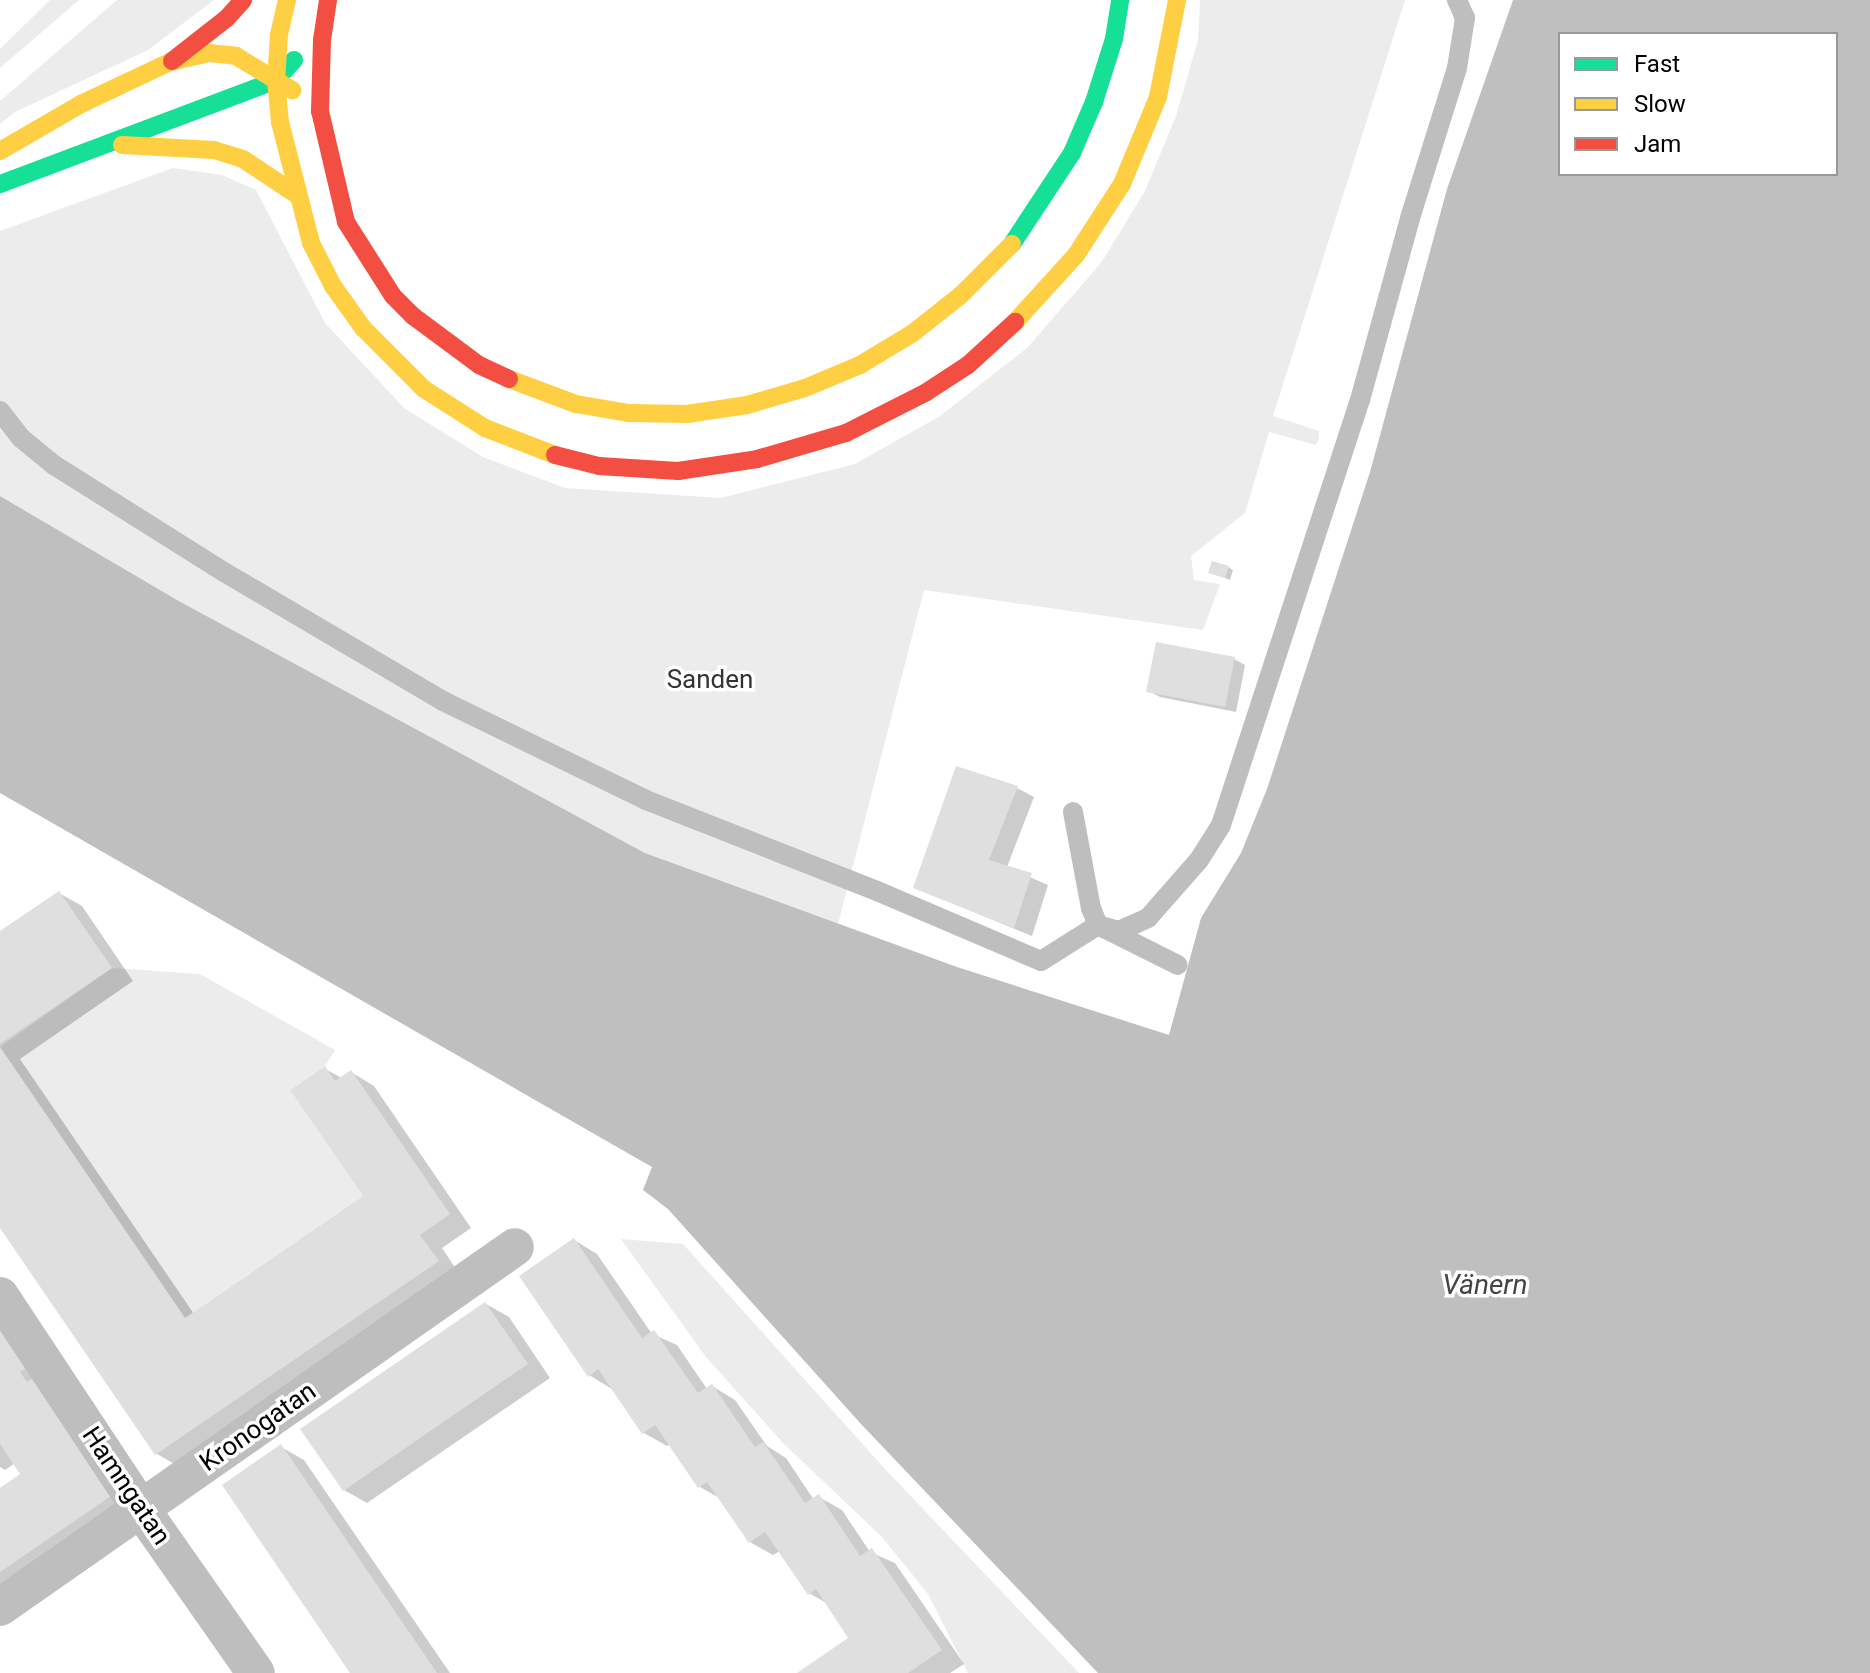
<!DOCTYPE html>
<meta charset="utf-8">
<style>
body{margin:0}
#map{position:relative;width:1870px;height:1673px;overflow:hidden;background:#fff;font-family:Roboto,sans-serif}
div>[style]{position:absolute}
.green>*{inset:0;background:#ececec}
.water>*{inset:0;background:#bfbfbf}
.shadow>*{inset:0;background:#0003}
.building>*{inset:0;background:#dfdfdf}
.lane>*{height:20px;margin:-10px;padding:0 10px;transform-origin:10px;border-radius:10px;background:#bebebe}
.street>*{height:38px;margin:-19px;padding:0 19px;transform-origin:19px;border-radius:19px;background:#bebebe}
.fast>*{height:18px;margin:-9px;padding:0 9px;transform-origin:9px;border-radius:9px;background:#16e098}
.slow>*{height:18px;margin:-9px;padding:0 9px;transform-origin:9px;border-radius:9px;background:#ffcf43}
.jam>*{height:18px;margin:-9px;padding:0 9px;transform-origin:9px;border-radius:9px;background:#f24e42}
span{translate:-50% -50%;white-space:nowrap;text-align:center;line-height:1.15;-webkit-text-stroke:7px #fff;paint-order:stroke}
.park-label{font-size:26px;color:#333}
.street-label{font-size:26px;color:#000}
.water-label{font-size:28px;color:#444;font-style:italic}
.legend{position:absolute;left:1558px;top:32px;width:280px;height:144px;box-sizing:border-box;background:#fff;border:2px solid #999;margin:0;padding:10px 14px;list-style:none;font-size:24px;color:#000}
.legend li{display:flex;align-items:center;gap:16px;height:40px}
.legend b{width:40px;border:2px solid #999}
</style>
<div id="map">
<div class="green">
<div style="clip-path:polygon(50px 0,79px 0,0 68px,0 49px)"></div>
<div style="clip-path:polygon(117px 0,214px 0,148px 50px,15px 112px,0 124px,0 101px)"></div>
<div style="clip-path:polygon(1200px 0,1405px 0,1273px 416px,1319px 431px,1319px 439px,1316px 445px,1269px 432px,1245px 513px,1191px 556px,1194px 580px,1220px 584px,1203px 630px,924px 590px,838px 924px,645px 853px,177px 600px,0 496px,0 231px,173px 168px,222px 175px,256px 190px,325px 323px,404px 408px,483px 457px,565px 488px,721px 498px,855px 464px,940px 416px,1027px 348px,1101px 263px,1145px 191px,1176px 116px,1198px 40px)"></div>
<div style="clip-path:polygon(112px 968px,200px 974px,335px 1050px,325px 1066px,290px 1090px,363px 1196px,185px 1318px,0 1047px)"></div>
<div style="clip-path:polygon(621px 1239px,683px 1244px,885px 1469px,1079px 1673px,968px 1673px,928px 1594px,882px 1537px,784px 1444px,706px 1357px)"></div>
</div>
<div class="water">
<div style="clip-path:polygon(evenodd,1513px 0,1870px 0,1870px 1673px,1098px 1673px,861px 1424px,668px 1209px,643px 1190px,652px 1167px,0 793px,0 496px,177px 600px,645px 853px,957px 967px,1169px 1035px,1201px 918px,1241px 853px,1267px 789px,1370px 472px,1447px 189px,1513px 0,1560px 34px,1836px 34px,1836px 174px,1560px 174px,1560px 34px)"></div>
</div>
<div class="shadow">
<div style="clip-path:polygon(1228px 567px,1233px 570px,1230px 580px,1210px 572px)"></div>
<div style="clip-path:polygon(1234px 659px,1245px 665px,1236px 712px,1160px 697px,1149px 691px)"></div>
<div style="clip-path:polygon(1017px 788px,1034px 797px,1007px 867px,1048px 885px,1032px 936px,915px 888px)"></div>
<div style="clip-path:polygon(59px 893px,82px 906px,133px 981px,20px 1059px,194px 1314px,365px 1196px,325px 1069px,342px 1078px,351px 1072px,374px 1086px,471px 1228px,442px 1248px,460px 1275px,180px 1467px,157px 1454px,0 1225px,0 933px)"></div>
<div style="clip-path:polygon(574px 1240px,597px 1254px,652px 1334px,677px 1345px,707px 1389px,712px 1386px,735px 1400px,767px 1446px,786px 1458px,814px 1500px,819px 1497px,842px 1510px,870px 1552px,895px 1563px,964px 1664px,950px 1673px,801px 1673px,851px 1638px,828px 1604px,809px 1593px,780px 1551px,773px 1555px,750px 1542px,721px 1499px,700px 1487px,670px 1444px,667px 1446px,644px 1433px,612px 1389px,589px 1375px)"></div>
<div style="clip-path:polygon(486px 1304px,509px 1317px,550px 1378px,367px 1503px,344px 1490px)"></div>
<div style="clip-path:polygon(0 1311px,133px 1510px,0 1588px,0 1490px,23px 1475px,15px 1463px,5px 1470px,0 1467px)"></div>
<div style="clip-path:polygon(281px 1447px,304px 1460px,450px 1673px,353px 1673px)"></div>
</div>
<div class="building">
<div style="clip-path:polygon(1212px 561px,1229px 566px,1225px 578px,1208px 573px)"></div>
<div style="clip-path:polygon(1156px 642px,1235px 657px,1225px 707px,1146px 692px)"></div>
<div style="clip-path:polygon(956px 766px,1018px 786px,989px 860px,1032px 873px,1014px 928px,913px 888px)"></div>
<div style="clip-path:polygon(59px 891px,112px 968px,0 1044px,0 931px)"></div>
<div style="clip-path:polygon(0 1047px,185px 1318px,363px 1196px,290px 1090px,325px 1066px,335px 1081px,351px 1070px,450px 1214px,420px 1235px,439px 1261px,155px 1455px,0 1228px)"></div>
<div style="clip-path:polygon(574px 1238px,642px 1338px,654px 1330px,698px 1393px,712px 1384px,755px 1447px,763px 1442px,805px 1503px,819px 1494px,860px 1556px,872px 1548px,942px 1650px,908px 1673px,797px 1673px,848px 1638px,816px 1589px,808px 1595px,765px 1532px,749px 1543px,707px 1482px,698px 1488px,655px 1425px,642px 1434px,598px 1369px,588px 1377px,519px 1276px)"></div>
<div style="clip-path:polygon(485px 1302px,528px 1364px,343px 1491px,300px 1429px)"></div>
<div style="clip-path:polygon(0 1329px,26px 1368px,20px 1372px,27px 1382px,32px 1379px,111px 1496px,0 1572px,0 1488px,20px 1474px,0 1444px)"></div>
<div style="clip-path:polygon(281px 1444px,437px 1673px,350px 1673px,222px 1485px)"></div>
</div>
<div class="lane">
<div style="left:0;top:411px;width:34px;rotate:52deg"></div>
<div style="left:21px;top:438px;width:43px;rotate:39.3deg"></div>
<div style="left:54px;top:465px;width:201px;rotate:32.2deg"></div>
<div style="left:224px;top:572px;width:254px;rotate:30.5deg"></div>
<div style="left:443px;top:701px;width:226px;rotate:26deg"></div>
<div style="left:646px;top:800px;width:248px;rotate:21.5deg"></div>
<div style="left:877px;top:891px;width:178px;rotate:23.1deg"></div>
<div style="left:1041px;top:961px;width:67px;rotate:-32.3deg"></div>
<div style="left:1098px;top:925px;width:89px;rotate:26.6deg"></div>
<div style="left:1073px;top:812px;width:98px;rotate:79.4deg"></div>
<div style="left:1091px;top:908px;width:18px;rotate:68deg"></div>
<div style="left:1098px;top:925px;width:22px;rotate:16deg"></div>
<div style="left:1119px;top:931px;width:32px;rotate:-24deg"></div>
<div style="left:1148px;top:918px;width:77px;rotate:-48.7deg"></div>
<div style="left:1199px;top:860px;width:41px;rotate:-57.8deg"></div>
<div style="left:1221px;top:825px;width:447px;rotate:-71.9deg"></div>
<div style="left:1360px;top:400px;width:189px;rotate:-74.6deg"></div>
<div style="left:1410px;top:218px;width:157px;rotate:-72.6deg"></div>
<div style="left:1457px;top:68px;width:51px;rotate:-80.9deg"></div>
<div style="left:1465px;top:18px;width:20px;rotate:-114deg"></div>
</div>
<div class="street">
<div style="left:0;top:1296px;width:255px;rotate:56.5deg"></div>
<div style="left:141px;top:1509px;width:200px;rotate:55deg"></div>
<div style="left:0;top:1607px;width:628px;rotate:-34.95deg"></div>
</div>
<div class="fast">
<div style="left:0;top:184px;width:295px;rotate:-20.6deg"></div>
<div style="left:276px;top:80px;width:27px;rotate:-48deg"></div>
<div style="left:1012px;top:244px;width:109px;rotate:-56.6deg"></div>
<div style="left:1072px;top:153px;width:56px;rotate:-66.7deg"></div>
<div style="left:1094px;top:102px;width:66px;rotate:-72.4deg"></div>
<div style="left:1114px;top:39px;width:39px;rotate:-81deg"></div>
</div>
<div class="slow">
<div style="left:287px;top:0;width:36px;rotate:103deg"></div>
<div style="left:279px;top:35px;width:45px;rotate:93.8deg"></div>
<div style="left:276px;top:80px;width:42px;rotate:84.6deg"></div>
<div style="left:280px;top:122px;width:125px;rotate:75.6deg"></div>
<div style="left:311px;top:243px;width:48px;rotate:62.9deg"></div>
<div style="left:333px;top:286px;width:52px;rotate:54.5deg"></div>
<div style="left:363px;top:328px;width:86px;rotate:45deg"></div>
<div style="left:424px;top:389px;width:72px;rotate:32.6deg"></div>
<div style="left:485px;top:428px;width:75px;rotate:21.1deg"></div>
<div style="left:122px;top:145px;width:92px;rotate:3.1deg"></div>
<div style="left:214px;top:150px;width:30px;rotate:17deg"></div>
<div style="left:243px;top:159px;width:65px;rotate:33.7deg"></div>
<div style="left:0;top:151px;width:94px;rotate:-30.1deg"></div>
<div style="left:81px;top:104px;width:98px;rotate:-25.3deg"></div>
<div style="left:170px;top:62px;width:40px;rotate:-13deg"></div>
<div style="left:209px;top:53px;width:27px;rotate:6deg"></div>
<div style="left:236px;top:56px;width:66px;rotate:31.3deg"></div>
<div style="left:1015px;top:322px;width:91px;rotate:-47.7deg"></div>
<div style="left:1076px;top:255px;width:85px;rotate:-57.1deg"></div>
<div style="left:1122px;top:184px;width:94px;rotate:-67.5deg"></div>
<div style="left:1158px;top:97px;width:99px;rotate:-78.9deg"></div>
<div style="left:509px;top:379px;width:72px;rotate:20.5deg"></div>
<div style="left:576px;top:404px;width:54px;rotate:9.6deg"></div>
<div style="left:629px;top:413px;width:58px;rotate:1deg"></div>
<div style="left:687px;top:414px;width:61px;rotate:-8.5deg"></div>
<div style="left:747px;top:405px;width:60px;rotate:-16.3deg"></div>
<div style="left:805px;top:388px;width:60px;rotate:-22.7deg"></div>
<div style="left:860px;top:365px;width:62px;rotate:-31.1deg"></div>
<div style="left:913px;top:333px;width:61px;rotate:-38.4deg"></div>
<div style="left:961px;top:295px;width:72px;rotate:-45deg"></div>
</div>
<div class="jam">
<div style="left:328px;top:0;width:40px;rotate:98.5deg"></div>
<div style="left:322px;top:40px;width:71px;rotate:91.6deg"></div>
<div style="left:320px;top:111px;width:114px;rotate:76.8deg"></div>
<div style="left:346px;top:222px;width:88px;rotate:57.6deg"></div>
<div style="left:393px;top:296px;width:28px;rotate:45deg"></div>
<div style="left:413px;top:316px;width:82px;rotate:36.6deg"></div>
<div style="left:479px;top:365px;width:33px;rotate:25deg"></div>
<div style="left:172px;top:61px;width:70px;rotate:-38deg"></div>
<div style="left:227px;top:18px;width:24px;rotate:-48deg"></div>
<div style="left:555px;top:455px;width:45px;rotate:14deg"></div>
<div style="left:599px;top:466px;width:79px;rotate:3.6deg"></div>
<div style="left:678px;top:471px;width:80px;rotate:-8.6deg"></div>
<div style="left:757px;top:459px;width:93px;rotate:-16.3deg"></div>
<div style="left:846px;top:433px;width:89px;rotate:-26.9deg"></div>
<div style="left:925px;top:393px;width:51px;rotate:-33.1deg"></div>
<div style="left:968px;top:365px;width:64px;rotate:-42.5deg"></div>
</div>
<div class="park-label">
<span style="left:710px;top:680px">Sanden</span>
</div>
<div class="street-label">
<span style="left:258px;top:1427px;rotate:-35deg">Kronogatan</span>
<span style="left:126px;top:1486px;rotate:56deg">Hamngatan</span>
</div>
<div class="water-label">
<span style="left:1485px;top:1285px">Vänern</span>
</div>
<ul class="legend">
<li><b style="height:10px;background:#16e098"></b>Fast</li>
<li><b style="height:10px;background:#ffcf43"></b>Slow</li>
<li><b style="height:10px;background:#f24e42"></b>Jam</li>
</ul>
</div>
